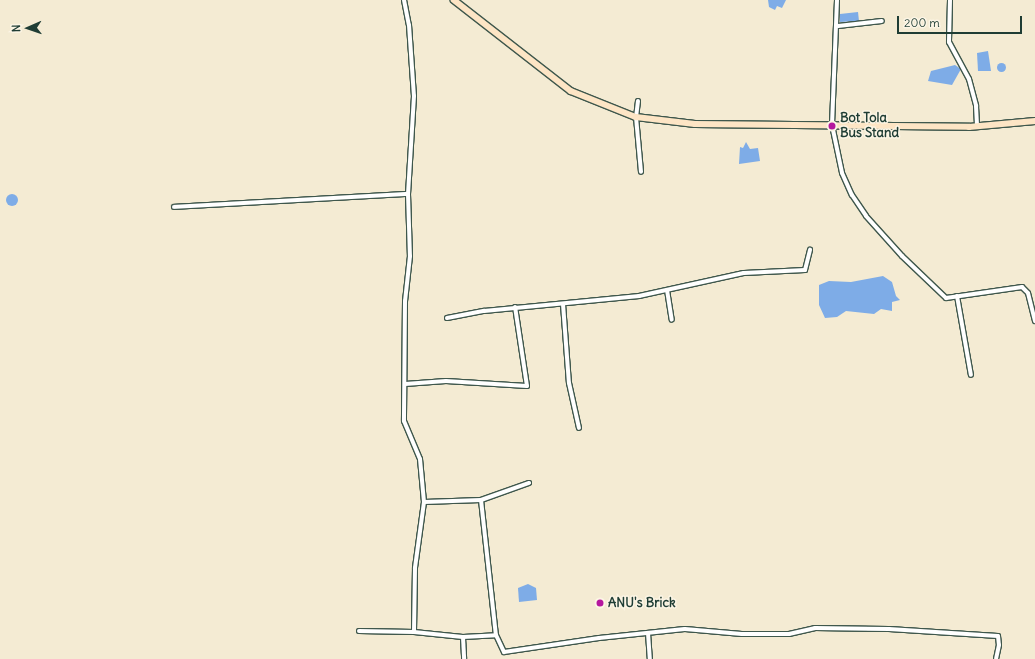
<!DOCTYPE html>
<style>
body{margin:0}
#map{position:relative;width:1035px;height:659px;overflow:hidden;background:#f4ebd3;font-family:Delius,sans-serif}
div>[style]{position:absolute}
.water>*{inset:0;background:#7eace7}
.round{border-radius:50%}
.roads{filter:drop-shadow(1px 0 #3f574c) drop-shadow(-1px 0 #3f574c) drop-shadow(0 1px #3f574c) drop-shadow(0 -1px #3f574c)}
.street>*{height:4px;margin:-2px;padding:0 2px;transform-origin:2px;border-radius:2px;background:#fff}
.secondary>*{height:5.5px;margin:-2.75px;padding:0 2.75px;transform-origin:2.75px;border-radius:2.75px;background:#fde5c5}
.dots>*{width:11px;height:11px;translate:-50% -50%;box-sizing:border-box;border:2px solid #fcf5e5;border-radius:50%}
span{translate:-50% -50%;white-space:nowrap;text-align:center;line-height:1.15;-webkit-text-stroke:3px #fcf5e5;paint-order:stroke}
.poi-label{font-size:13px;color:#1f3d34;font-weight:700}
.left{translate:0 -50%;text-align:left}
.north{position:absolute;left:8px;top:8px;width:40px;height:40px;-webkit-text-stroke:3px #fcf5e5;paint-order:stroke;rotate:268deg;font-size:11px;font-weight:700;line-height:16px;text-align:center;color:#1f3d34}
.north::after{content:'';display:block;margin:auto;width:14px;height:18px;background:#1f3d34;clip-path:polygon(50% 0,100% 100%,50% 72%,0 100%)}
.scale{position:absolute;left:897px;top:16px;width:125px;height:18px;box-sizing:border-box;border:2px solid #1f3d34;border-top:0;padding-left:5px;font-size:12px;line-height:14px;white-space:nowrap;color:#1f3d34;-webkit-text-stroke:3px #fcf5e5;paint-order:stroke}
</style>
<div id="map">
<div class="water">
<div style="clip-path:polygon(768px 0,786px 0,782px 8px,777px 6px,775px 10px,769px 7px)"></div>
<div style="clip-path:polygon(858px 12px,859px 21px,840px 22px,840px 14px)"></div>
<div style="clip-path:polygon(988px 51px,991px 71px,978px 71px,977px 53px)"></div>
<div class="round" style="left:996.5px;top:62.5px;width:9px;height:9px"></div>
<div style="clip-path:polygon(955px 65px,961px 69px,952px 85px,928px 81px,931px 71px)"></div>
<div style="clip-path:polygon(746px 142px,750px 149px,758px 148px,760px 161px,739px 164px,740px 147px,743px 148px)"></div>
<div class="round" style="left:6px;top:194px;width:12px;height:12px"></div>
<div style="clip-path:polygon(883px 276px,892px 282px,896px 296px,900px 300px,892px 302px,892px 311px,881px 309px,874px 314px,846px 311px,837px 317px,825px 318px,819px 305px,819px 285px,829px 281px,851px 282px)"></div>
<div style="clip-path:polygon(528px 584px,536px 588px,537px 600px,519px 602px,518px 588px)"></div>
</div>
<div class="roads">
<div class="street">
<div style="left:404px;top:0;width:25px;rotate:79deg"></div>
<div style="left:409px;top:25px;width:71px;rotate:86deg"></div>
<div style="left:414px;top:96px;width:98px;rotate:93.5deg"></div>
<div style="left:408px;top:194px;width:62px;rotate:88.2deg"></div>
<div style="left:410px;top:256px;width:45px;rotate:96.3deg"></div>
<div style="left:405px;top:301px;width:120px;rotate:90.5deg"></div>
<div style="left:404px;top:421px;width:41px;rotate:67.2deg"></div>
<div style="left:420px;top:459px;width:43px;rotate:84.7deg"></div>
<div style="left:424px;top:502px;width:67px;rotate:97.8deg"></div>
<div style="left:415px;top:568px;width:64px;rotate:90.9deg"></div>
<div style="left:837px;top:0;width:125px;rotate:92.3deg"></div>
<div style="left:832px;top:125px;width:49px;rotate:78.2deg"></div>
<div style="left:842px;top:173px;width:24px;rotate:66deg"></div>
<div style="left:852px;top:195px;width:25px;rotate:56deg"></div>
<div style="left:866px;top:216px;width:54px;rotate:48deg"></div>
<div style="left:902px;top:256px;width:61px;rotate:43.7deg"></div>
<div style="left:946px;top:298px;width:77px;rotate:-8.2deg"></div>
<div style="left:1022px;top:287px;width:8px;rotate:45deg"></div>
<div style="left:1028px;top:293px;width:29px;rotate:76deg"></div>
<div style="left:950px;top:0;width:42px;rotate:91.4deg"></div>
<div style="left:949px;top:42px;width:42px;rotate:61.6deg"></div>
<div style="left:969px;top:79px;width:28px;rotate:75deg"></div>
<div style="left:976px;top:106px;width:20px;rotate:87deg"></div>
<div style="left:838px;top:26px;width:44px;rotate:-6.5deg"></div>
<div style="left:638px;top:101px;width:16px;rotate:97deg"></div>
<div style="left:636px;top:117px;width:55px;rotate:84.8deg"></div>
<div style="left:174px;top:207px;width:234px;rotate:-3.2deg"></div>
<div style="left:667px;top:290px;width:30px;rotate:81deg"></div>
<div style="left:957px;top:296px;width:80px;rotate:80deg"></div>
<div style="left:563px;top:304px;width:79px;rotate:85.7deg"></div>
<div style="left:569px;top:383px;width:46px;rotate:77.5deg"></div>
<div style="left:447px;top:318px;width:38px;rotate:-11deg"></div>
<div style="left:484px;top:311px;width:156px;rotate:-5.5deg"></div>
<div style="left:639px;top:296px;width:107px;rotate:-12.4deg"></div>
<div style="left:744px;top:273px;width:61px;rotate:-2.8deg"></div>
<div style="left:805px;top:270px;width:21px;rotate:-76deg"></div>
<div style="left:405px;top:384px;width:41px;rotate:-4.2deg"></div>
<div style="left:446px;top:381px;width:81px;rotate:3.5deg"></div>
<div style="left:527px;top:386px;width:80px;rotate:-98.6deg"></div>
<div style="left:481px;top:500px;width:136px;rotate:83.7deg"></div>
<div style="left:496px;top:635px;width:19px;rotate:65deg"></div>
<div style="left:504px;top:652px;width:96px;rotate:-8.4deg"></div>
<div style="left:599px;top:638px;width:86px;rotate:-6deg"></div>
<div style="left:685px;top:629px;width:57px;rotate:5deg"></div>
<div style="left:742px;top:634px;width:47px"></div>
<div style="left:789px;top:634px;width:27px;rotate:-13deg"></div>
<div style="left:815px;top:628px;width:74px;rotate:0.8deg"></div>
<div style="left:889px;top:629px;width:109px;rotate:3.7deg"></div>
<div style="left:998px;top:636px;width:9px;rotate:84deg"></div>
<div style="left:999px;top:645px;width:14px;rotate:102deg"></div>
<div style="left:424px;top:502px;width:57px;rotate:-2deg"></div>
<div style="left:481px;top:500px;width:51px;rotate:-19.5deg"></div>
<div style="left:359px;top:631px;width:55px;rotate:1deg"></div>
<div style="left:414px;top:632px;width:49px;rotate:5.8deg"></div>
<div style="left:463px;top:637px;width:33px;rotate:-3deg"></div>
<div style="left:648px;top:633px;width:26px;rotate:86deg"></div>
<div style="left:463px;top:637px;width:22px;rotate:87deg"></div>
</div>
<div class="secondary">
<div style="left:454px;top:0;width:148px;rotate:37.9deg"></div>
<div style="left:571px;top:91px;width:70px;rotate:21.8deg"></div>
<div style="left:636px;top:117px;width:59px;rotate:6.8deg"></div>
<div style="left:695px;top:124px;width:274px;rotate:0.6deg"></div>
<div style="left:969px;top:127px;width:66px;rotate:-5.2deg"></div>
</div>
</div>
<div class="dots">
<div style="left:832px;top:126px;background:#b5179e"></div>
<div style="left:600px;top:603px;background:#b5179e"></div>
</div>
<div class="poi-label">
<span class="left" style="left:840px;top:126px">Bot Tola<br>Bus Stand</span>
<span class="left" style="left:608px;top:603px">ANU's Brick</span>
</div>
<div class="north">N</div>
<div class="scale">200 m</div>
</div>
